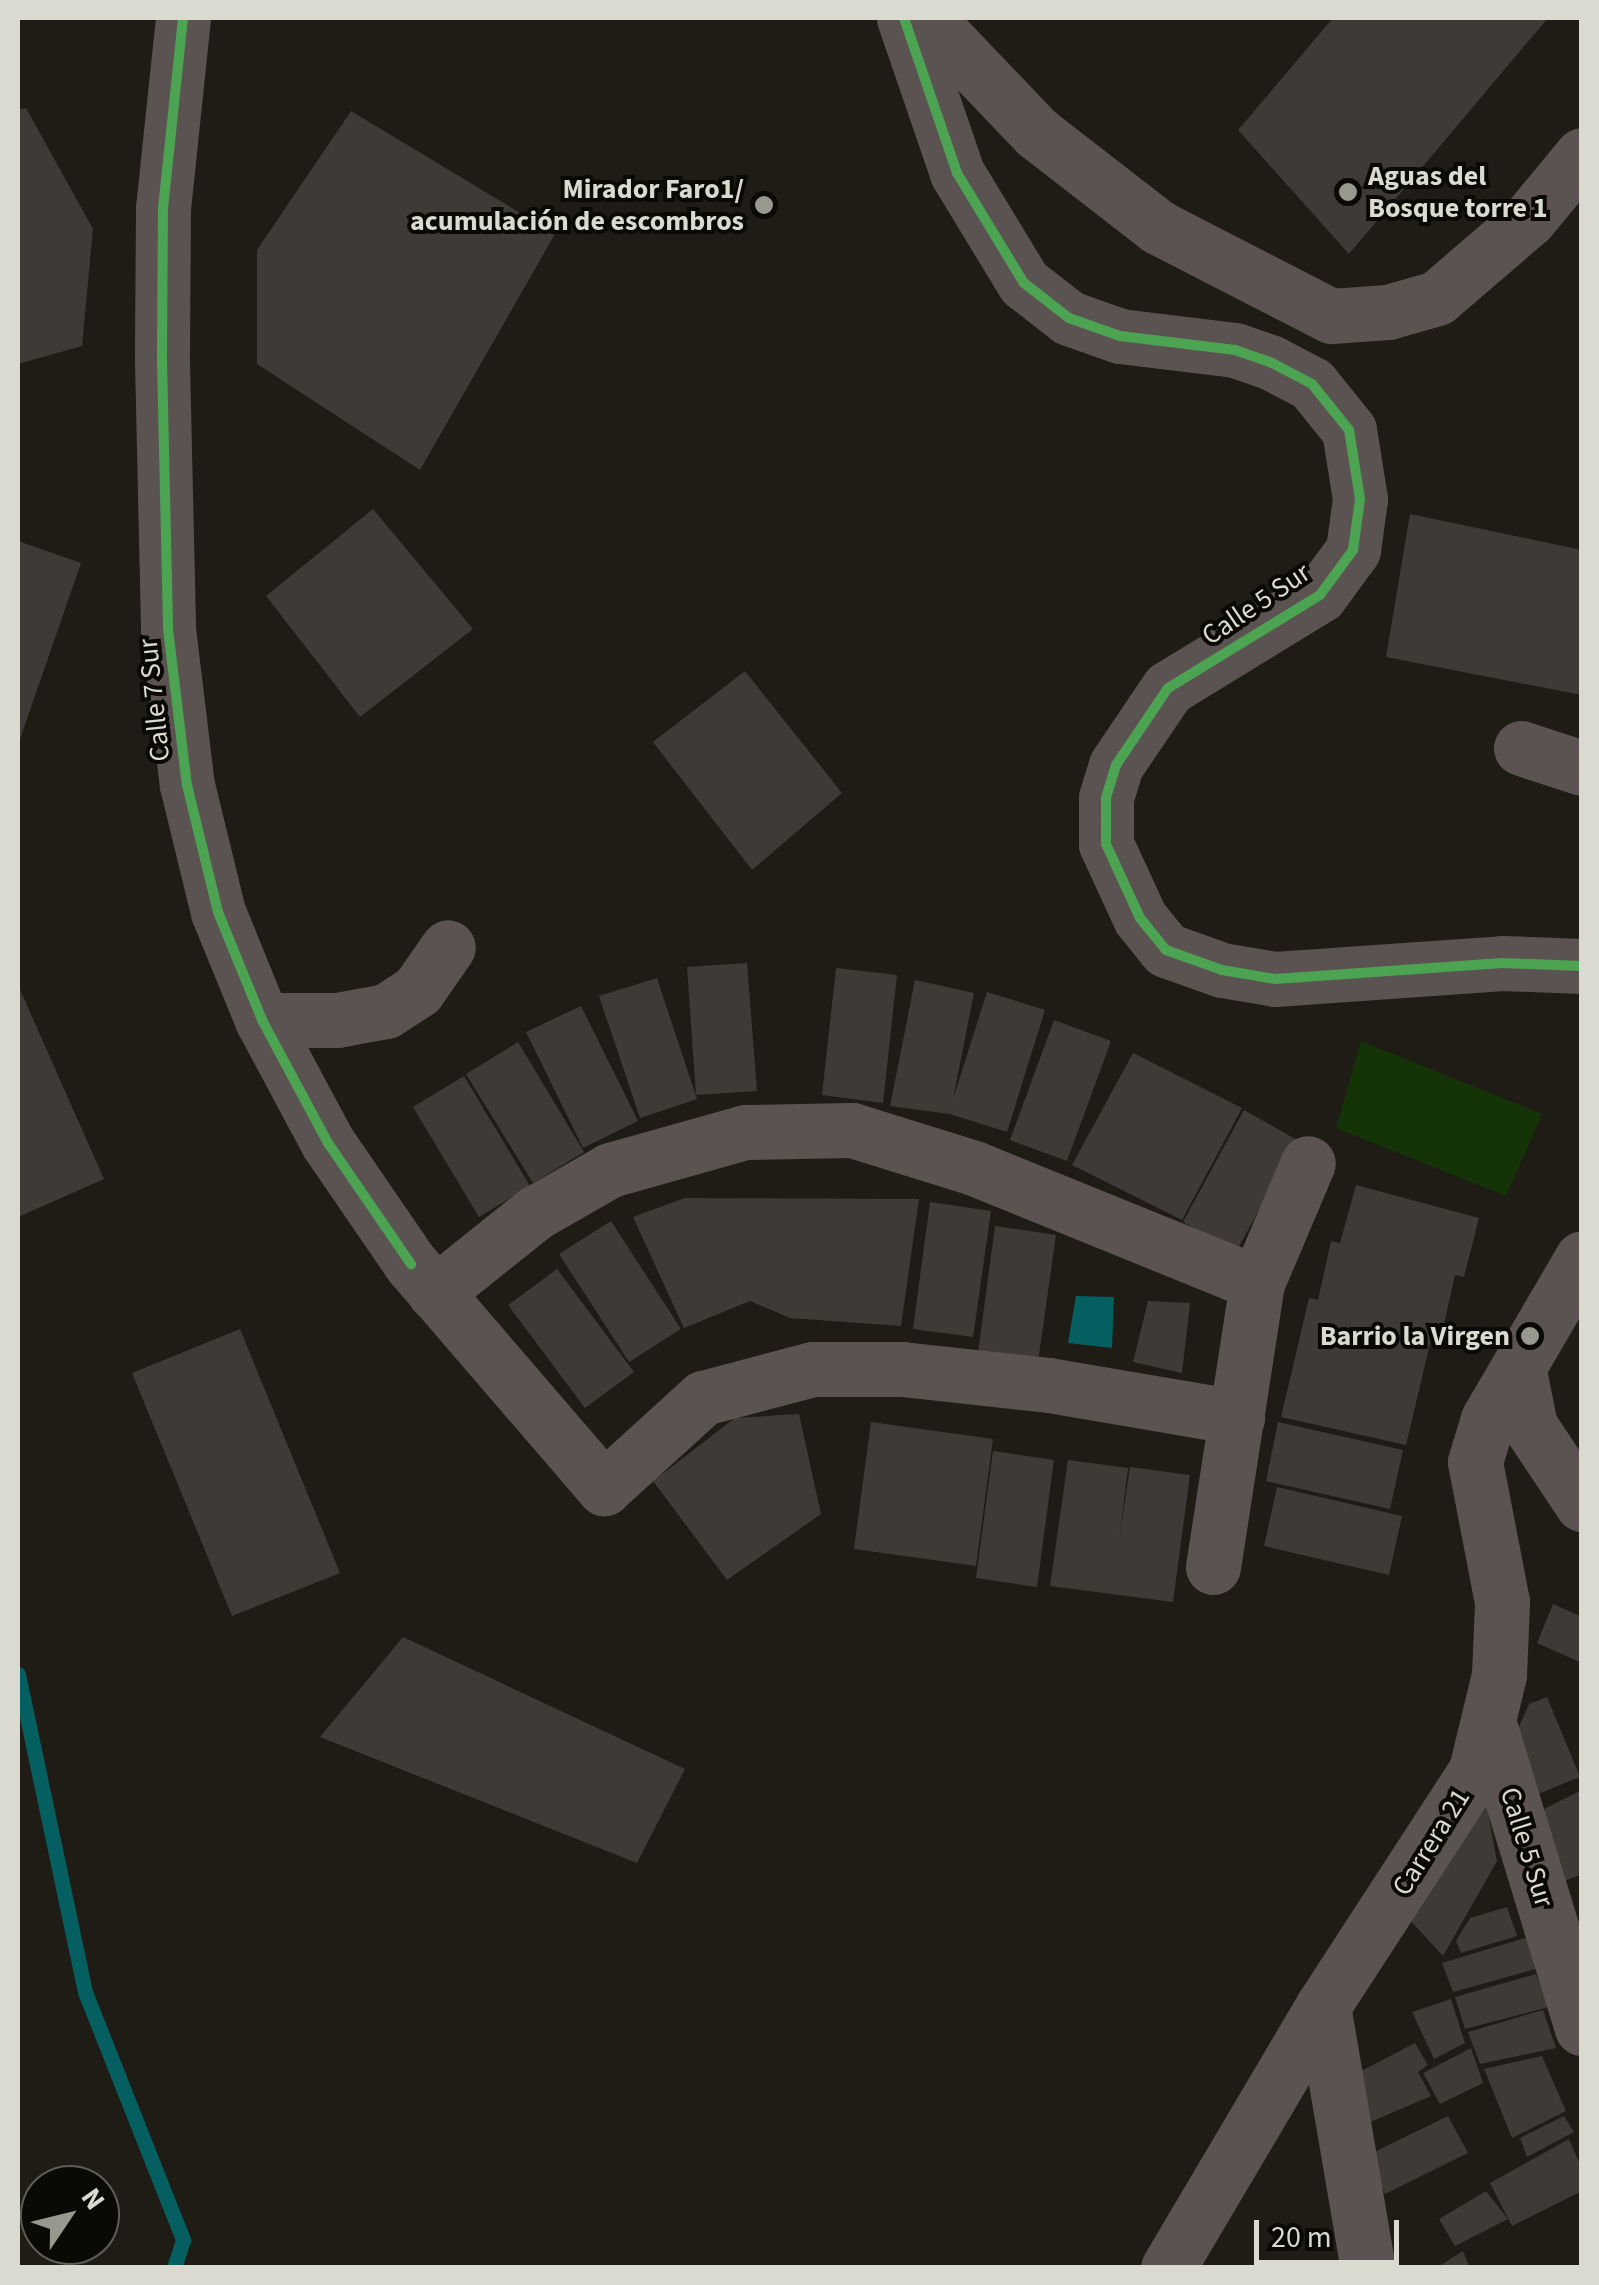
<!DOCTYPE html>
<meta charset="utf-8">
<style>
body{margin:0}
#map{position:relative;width:1599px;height:2285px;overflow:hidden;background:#1e1c15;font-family:"Source Sans 3",sans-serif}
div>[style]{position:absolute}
.green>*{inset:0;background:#143408}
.water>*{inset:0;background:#055f61}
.stream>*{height:15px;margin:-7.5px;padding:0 7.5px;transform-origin:7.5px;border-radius:7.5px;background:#055f61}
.building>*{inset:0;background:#3e3b36}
.minor>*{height:55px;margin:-27.5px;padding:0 27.5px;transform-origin:27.5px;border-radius:27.5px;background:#5b5352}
.cycleway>*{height:10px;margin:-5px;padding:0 5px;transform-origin:5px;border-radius:5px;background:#4ca352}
.dots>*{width:28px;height:28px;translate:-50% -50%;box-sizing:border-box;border:5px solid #0a0904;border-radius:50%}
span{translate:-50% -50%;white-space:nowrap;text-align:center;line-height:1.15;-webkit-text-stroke:8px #0a0904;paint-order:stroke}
.poi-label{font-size:28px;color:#dbdad1;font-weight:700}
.left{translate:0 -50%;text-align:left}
.right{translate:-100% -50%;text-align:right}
.street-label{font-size:28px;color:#dbdad1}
.frame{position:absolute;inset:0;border:20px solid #dbdad1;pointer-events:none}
.north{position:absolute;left:20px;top:2165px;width:100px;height:100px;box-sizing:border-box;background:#0a0904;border:2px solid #5e5d56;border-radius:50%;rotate:55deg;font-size:28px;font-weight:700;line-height:40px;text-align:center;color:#dbdad1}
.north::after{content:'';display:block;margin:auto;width:35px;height:45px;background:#99988f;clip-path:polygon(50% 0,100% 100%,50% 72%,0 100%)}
.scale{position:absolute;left:1254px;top:2220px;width:145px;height:45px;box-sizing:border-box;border:5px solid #dbdad1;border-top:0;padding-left:12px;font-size:30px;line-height:35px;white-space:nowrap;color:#dbdad1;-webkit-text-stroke:8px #0a0904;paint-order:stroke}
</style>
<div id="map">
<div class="green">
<div style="clip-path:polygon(1361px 1041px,1542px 1114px,1506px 1196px,1336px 1128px)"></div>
</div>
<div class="water">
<div style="clip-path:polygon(1076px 1296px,1114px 1297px,1112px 1348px,1068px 1343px)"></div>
</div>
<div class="stream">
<div style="left:18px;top:1674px;width:325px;rotate:78.1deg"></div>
<div style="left:85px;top:1992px;width:267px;rotate:68.4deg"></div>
<div style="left:183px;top:2240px;width:29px;rotate:108deg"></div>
</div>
<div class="building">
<div style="clip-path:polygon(1333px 18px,1548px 18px,1349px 254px,1238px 130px)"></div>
<div style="clip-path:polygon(26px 108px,93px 229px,82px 346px,18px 364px,18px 110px)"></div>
<div style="clip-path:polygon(351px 111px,555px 234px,420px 470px,257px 364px,257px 250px)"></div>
<div style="clip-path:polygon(373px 509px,473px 629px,360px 717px,266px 596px)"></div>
<div style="clip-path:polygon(1410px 514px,1582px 550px,1582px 695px,1386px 657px)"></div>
<div style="clip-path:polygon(18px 541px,81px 563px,18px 745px)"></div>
<div style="clip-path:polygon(745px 671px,842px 793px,752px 870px,653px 742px)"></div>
<div style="clip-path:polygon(747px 963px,757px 1091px,696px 1095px,687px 967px)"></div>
<div style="clip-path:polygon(836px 968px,897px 975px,883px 1103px,822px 1095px)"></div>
<div style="clip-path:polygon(657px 978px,697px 1099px,640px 1118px,599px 996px)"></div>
<div style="clip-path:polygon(915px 980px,974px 993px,953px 1099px,987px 992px,1045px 1010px,1007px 1132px,950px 1114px,890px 1106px)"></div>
<div style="clip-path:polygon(18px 985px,104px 1179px,18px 1217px)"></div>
<div style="clip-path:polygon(581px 1006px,638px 1121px,583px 1148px,526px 1032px)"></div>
<div style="clip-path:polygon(1054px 1020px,1111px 1041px,1067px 1161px,1010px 1140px)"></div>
<div style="clip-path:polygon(518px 1042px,584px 1152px,533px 1183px,466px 1074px)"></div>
<div style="clip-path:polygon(1133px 1053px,1242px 1108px,1182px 1220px,1072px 1165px)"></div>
<div style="clip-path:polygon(464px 1076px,530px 1186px,479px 1217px,413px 1107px)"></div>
<div style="clip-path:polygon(1244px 1110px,1297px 1140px,1236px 1252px,1183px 1222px)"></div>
<div style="clip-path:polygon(1356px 1185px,1479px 1218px,1464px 1277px,1455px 1275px,1443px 1329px,1434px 1327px,1406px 1445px,1281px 1417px,1309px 1298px,1318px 1300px,1331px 1241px,1340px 1243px)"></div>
<div style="clip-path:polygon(685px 1198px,919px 1199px,901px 1326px,790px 1318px,750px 1301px,684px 1328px,633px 1217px)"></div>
<div style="clip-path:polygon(930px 1202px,991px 1211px,973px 1337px,913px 1329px)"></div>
<div style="clip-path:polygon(611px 1221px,681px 1329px,629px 1362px,559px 1254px)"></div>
<div style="clip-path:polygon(995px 1226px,1056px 1235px,1038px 1362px,978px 1353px)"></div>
<div style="clip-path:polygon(557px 1269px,634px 1372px,585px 1408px,508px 1305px)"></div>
<div style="clip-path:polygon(1148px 1301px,1190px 1303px,1182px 1373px,1133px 1362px)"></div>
<div style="clip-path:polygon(240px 1329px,340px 1573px,232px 1616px,132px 1373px)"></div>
<div style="clip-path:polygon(799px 1414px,821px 1514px,727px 1580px,653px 1481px,735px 1418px)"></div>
<div style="clip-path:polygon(871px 1422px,993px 1439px,976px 1566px,854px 1549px)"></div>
<div style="clip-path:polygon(1278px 1422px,1403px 1450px,1390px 1509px,1266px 1481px)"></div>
<div style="clip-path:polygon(993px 1451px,1054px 1460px,1037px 1587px,976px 1578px)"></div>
<div style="clip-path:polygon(1068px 1460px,1128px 1468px,1119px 1540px,1130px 1467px,1190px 1475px,1173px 1602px,1050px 1586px)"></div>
<div style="clip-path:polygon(1277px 1487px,1402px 1516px,1389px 1575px,1264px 1546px)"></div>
<div style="clip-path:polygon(1553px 1604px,1582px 1617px,1582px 1663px,1537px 1643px)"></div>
<div style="clip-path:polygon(403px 1637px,685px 1769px,637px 1863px,320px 1737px)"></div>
<div style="clip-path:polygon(1547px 1697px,1580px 1777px,1528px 1798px,1510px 1746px,1529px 1704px)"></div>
<div style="clip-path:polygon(1582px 1790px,1582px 1874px,1550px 1887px,1524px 1819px)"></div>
<div style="clip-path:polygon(1487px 1808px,1497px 1861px,1443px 1956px,1397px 1906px,1460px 1809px)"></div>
<div style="clip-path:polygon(1507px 1907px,1517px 1936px,1461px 1953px,1456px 1941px,1470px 1918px)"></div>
<div style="clip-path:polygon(1532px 1936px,1539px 1968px,1453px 1992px,1442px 1963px)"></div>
<div style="clip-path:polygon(1536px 1974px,1549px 2007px,1465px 2029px,1455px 1997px)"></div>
<div style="clip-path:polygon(1451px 1999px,1465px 2043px,1434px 2059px,1412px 2012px)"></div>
<div style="clip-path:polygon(1543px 2010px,1556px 2048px,1480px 2064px,1468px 2032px)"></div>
<div style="clip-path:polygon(1415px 2043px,1428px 2065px,1418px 2072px,1431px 2096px,1361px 2126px,1346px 2079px)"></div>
<div style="clip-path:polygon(1471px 2048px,1483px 2083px,1440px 2104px,1423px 2073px)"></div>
<div style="clip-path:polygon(1542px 2056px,1566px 2111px,1512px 2138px,1484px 2069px)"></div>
<div style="clip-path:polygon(1448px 2116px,1468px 2153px,1385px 2194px,1366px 2156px)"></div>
<div style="clip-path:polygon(1564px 2116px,1574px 2132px,1527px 2157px,1520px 2138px)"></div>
<div style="clip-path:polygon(1569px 2139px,1582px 2169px,1582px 2191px,1512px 2226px,1490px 2183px)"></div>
<div style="clip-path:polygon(1486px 2191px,1508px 2219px,1455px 2246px,1439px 2219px)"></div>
<div style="clip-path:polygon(1463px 2251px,1470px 2268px,1436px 2268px)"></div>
</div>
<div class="minor">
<div style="left:183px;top:18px;width:191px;rotate:96deg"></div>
<div style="left:163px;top:208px;width:153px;rotate:90.4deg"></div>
<div style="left:162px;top:361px;width:268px;rotate:88.7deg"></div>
<div style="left:168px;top:629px;width:157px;rotate:83.1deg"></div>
<div style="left:187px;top:785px;width:131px;rotate:76.3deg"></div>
<div style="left:218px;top:912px;width:117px;rotate:67.8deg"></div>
<div style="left:262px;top:1020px;width:140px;rotate:61.8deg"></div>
<div style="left:328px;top:1143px;width:147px;rotate:55.6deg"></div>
<div style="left:411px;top:1264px;width:296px;rotate:49.3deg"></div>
<div style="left:604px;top:1488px;width:134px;rotate:-42.3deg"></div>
<div style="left:703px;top:1398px;width:114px;rotate:-14.8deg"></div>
<div style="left:813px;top:1369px;width:89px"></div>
<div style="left:902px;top:1369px;width:148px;rotate:6.2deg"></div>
<div style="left:1049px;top:1385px;width:191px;rotate:9.7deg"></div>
<div style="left:904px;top:18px;width:164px;rotate:71.1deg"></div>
<div style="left:957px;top:173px;width:129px;rotate:58.7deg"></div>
<div style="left:1024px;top:283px;width:57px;rotate:37.9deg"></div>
<div style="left:1069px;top:318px;width:54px;rotate:19.4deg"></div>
<div style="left:1120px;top:336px;width:116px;rotate:6.9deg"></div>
<div style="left:1235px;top:350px;width:39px;rotate:19deg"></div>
<div style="left:1272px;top:363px;width:45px;rotate:27.7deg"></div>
<div style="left:1312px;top:384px;width:59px;rotate:51.2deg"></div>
<div style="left:1349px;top:430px;width:70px;rotate:80.9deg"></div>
<div style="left:1360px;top:499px;width:51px;rotate:97.8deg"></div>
<div style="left:1353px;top:550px;width:56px;rotate:126.3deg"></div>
<div style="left:1320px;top:595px;width:178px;rotate:148.5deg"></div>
<div style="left:1168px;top:688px;width:93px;rotate:124deg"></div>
<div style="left:1116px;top:765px;width:34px;rotate:107deg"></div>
<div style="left:1106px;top:798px;width:46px;rotate:90deg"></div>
<div style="left:1106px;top:844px;width:81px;rotate:65.3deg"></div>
<div style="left:1140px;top:918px;width:41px;rotate:50.9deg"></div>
<div style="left:1166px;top:950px;width:59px;rotate:19.7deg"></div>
<div style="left:1222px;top:970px;width:54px;rotate:9.6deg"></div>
<div style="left:1275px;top:979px;width:228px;rotate:-4deg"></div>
<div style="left:1502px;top:963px;width:80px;rotate:2.1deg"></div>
<div style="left:927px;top:18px;width:159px;rotate:46.3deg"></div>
<div style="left:1037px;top:133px;width:153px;rotate:37.8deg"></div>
<div style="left:1158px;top:227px;width:195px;rotate:27.2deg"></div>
<div style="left:1331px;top:316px;width:57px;rotate:-4deg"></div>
<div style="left:1388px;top:312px;width:51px;rotate:-15.9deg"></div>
<div style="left:1437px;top:298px;width:121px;rotate:-40.7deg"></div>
<div style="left:1529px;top:219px;width:83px;rotate:-50.4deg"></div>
<div style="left:1521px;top:748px;width:64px;rotate:18.2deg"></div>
<div style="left:262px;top:1020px;width:75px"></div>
<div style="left:337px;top:1020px;width:50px;rotate:-10.4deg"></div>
<div style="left:386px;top:1011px;width:38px;rotate:-33deg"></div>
<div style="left:418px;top:990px;width:52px;rotate:-55.1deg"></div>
<div style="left:435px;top:1293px;width:128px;rotate:-38.7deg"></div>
<div style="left:535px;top:1213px;width:86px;rotate:-29.8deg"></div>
<div style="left:610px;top:1170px;width:140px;rotate:-15.7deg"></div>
<div style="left:745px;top:1132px;width:107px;rotate:-1.1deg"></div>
<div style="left:852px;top:1130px;width:128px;rotate:17.3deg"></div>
<div style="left:974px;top:1168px;width:305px;rotate:22.1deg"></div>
<div style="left:1519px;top:1371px;width:56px;rotate:78.7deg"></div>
<div style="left:1530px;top:1426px;width:94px;rotate:56.3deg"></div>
<div style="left:1213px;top:1567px;width:287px;rotate:-81.2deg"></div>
<div style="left:1257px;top:1283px;width:130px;rotate:-67deg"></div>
<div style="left:1489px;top:1724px;width:318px;rotate:73deg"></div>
<div style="left:1323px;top:2006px;width:266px;rotate:80.3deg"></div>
<div style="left:1168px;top:2268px;width:304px;rotate:-59.4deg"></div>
<div style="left:1323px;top:2006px;width:281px;rotate:-57deg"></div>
<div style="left:1476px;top:1770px;width:98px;rotate:-76.4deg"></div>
<div style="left:1499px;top:1675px;width:73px;rotate:-87.6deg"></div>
<div style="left:1502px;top:1602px;width:143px;rotate:-100.9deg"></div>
<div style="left:1475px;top:1462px;width:45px;rotate:-73.2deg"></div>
<div style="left:1488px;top:1419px;width:186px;rotate:-59.7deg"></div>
</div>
<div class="cycleway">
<div style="left:183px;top:18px;width:191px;rotate:96deg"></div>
<div style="left:163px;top:208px;width:153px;rotate:90.4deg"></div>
<div style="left:162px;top:361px;width:268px;rotate:88.7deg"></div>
<div style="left:168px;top:629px;width:157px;rotate:83.1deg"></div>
<div style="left:187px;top:785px;width:131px;rotate:76.3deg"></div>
<div style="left:218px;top:912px;width:117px;rotate:67.8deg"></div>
<div style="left:262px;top:1020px;width:140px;rotate:61.8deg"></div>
<div style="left:328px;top:1143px;width:147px;rotate:55.6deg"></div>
<div style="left:904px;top:18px;width:164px;rotate:71.1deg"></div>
<div style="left:957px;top:173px;width:129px;rotate:58.7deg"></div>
<div style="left:1024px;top:283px;width:57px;rotate:37.9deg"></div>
<div style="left:1069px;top:318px;width:54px;rotate:19.4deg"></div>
<div style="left:1120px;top:336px;width:116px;rotate:6.9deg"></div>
<div style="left:1235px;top:350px;width:39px;rotate:19deg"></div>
<div style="left:1272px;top:363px;width:45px;rotate:27.7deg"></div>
<div style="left:1312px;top:384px;width:59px;rotate:51.2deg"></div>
<div style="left:1349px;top:430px;width:70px;rotate:80.9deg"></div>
<div style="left:1360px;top:499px;width:51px;rotate:97.8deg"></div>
<div style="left:1353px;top:550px;width:56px;rotate:126.3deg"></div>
<div style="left:1320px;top:595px;width:178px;rotate:148.5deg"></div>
<div style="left:1168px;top:688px;width:93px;rotate:124deg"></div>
<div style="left:1116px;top:765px;width:34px;rotate:107deg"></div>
<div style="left:1106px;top:798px;width:46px;rotate:90deg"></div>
<div style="left:1106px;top:844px;width:81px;rotate:65.3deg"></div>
<div style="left:1140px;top:918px;width:41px;rotate:50.9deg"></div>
<div style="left:1166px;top:950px;width:59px;rotate:19.7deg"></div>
<div style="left:1222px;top:970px;width:54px;rotate:9.6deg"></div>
<div style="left:1275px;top:979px;width:228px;rotate:-4deg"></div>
<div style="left:1502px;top:963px;width:80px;rotate:2.1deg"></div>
</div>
<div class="dots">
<div style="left:1348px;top:192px;background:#99988f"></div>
<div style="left:764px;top:205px;background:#99988f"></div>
<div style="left:1530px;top:1336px;background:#99988f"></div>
</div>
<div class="poi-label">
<span class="left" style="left:1368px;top:192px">Aguas del<br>Bosque torre 1</span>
<span class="right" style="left:744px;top:205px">Mirador Faro1/<br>acumulación de escombros</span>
<span class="right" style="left:1510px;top:1336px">Barrio la Virgen</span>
</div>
<div class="street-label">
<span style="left:1256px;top:604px;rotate:-34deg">Calle 5 Sur</span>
<span style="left:154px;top:700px;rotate:-96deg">Calle 7 Sur</span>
<span style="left:1431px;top:1842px;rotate:-58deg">Carrera 21</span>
<span style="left:1527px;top:1847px;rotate:73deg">Calle 5 Sur</span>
</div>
<div class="frame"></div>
<div class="north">N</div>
<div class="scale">20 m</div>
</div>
